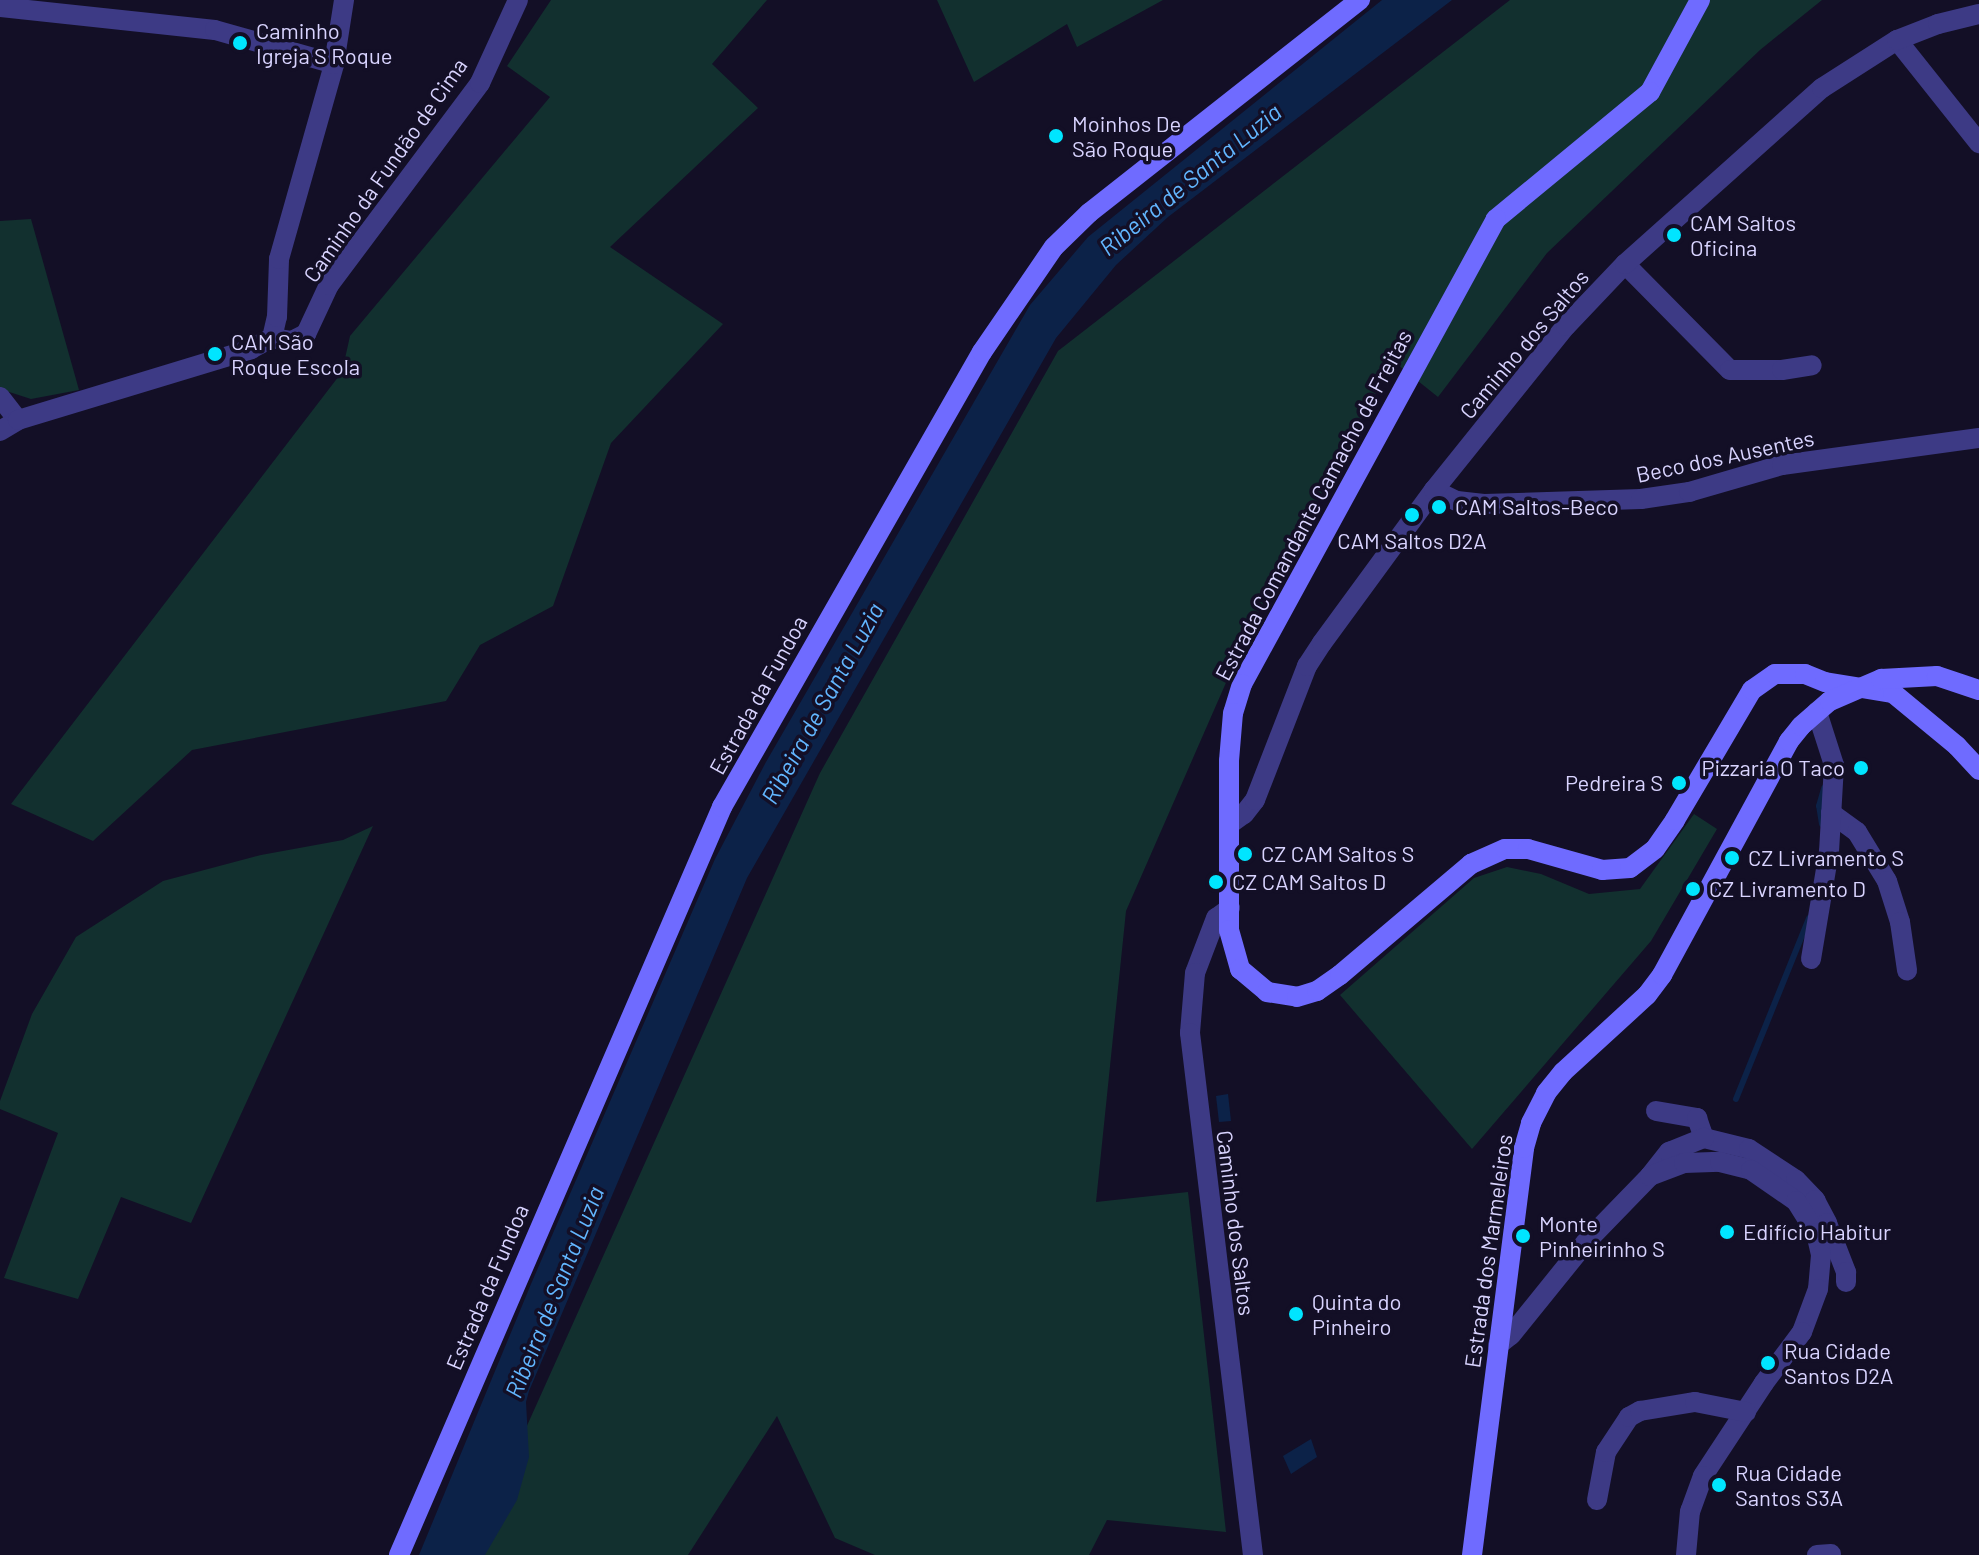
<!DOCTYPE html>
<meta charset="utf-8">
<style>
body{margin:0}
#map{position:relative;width:1979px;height:1555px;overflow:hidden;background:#130f26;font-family:Barlow,sans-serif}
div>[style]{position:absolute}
.green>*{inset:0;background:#12302f}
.water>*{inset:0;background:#0c2248}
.stream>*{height:6px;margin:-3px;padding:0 3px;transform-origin:3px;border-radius:3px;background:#0c2248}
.street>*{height:20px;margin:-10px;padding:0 10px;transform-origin:10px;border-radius:10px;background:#3d3a85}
.secondary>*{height:20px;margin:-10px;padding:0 10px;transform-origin:10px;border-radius:10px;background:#6f6bff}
.dots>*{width:22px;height:22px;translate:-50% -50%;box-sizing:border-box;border:4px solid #130f26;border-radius:50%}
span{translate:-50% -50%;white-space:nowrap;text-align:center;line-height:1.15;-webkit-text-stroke:7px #130f26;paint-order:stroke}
.poi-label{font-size:22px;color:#d9d4ff}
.left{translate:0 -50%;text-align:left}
.right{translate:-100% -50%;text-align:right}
.street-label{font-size:22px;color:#d9d4ff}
.water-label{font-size:24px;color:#62b6ff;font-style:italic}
</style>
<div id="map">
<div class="green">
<div style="clip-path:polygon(551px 0,767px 0,712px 64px,758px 108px,610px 247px,723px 324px,611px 443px,553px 606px,480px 645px,446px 701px,192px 750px,93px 841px,11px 804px,342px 372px,350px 336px,550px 97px,507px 66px)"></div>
<div style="clip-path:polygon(937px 0,1163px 0,1077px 47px,1067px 24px,974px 82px)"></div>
<div style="clip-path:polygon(1510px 0,1822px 0,1760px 50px,1547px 253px,1438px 397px,1393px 361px,1246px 637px,1126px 911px,1096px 1202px,1188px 1192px,1226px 1532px,1107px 1520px,1089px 1555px,875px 1555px,835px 1538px,777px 1416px,688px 1555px,469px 1555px,820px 773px,1058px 351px)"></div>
<div style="clip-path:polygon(31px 219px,79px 390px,31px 399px,0 389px,0 221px)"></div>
<div style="clip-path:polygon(1694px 814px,1717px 829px,1651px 941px,1472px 1149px,1340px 995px,1474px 878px,1507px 867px,1541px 874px,1589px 894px,1640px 889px)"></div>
<div style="clip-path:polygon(373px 826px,191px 1223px,121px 1197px,78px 1299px,4px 1278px,58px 1133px,0 1109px,0 1101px,32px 1014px,76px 937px,163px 881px,261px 855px,343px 840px)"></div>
</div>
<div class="water">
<div style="clip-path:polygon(1382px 0,1452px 0,1168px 217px,1116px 265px,1056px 338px,747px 878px,529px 1391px,526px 1402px,529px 1457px,517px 1500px,485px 1555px,419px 1555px,531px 1284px,715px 859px,766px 762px,1030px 305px,1088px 237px)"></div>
<div style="clip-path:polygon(1228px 1094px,1231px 1121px,1219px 1122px,1216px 1096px)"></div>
<div style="clip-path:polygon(1311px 1439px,1317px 1457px,1291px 1474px,1283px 1456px)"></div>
</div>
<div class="stream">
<div style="left:1822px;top:824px;width:18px;rotate:-99deg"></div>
<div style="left:1819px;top:806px;width:19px;rotate:-74deg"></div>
<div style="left:1736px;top:1099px;width:195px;rotate:-68deg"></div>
</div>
<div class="street">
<div style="left:0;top:7px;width:216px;rotate:6.1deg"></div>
<div style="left:215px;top:30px;width:124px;rotate:15.9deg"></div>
<div style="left:1897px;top:40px;width:132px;rotate:51.5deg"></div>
<div style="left:1625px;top:264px;width:149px;rotate:45.3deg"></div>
<div style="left:1730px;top:370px;width:52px"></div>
<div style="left:1782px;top:370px;width:30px;rotate:-9deg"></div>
<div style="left:272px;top:338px;width:20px;rotate:9deg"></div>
<div style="left:292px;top:341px;width:16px;rotate:-27deg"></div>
<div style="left:306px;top:334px;width:54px;rotate:-64.9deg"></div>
<div style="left:329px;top:285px;width:252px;rotate:-53.2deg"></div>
<div style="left:480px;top:83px;width:91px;rotate:-65.4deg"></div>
<div style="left:0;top:397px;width:29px;rotate:52deg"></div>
<div style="left:0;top:431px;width:21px;rotate:-31deg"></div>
<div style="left:18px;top:420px;width:244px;rotate:-16.9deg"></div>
<div style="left:251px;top:349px;width:24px;rotate:-28deg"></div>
<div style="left:272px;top:338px;width:22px;rotate:-77deg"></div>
<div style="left:277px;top:317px;width:58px;rotate:-88deg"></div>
<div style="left:279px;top:259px;width:203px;rotate:-74.2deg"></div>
<div style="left:334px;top:64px;width:65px;rotate:-81.1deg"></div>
<div style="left:1434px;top:490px;width:25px;rotate:26deg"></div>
<div style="left:1457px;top:501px;width:27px;rotate:6deg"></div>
<div style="left:1484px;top:504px;width:157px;rotate:-1.8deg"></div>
<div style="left:1641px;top:499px;width:49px;rotate:-8.3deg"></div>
<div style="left:1689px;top:492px;width:97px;rotate:-16.2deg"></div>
<div style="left:1782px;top:465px;width:199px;rotate:-7.8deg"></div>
<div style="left:1831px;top:813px;width:32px;rotate:36deg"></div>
<div style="left:1857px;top:832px;width:57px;rotate:58.5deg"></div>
<div style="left:1887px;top:881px;width:43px;rotate:72.4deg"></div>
<div style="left:1900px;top:922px;width:49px;rotate:81.7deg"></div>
<div style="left:1230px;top:824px;width:17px;rotate:-36deg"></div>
<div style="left:1244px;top:814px;width:18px;rotate:-52deg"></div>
<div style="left:1255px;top:800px;width:144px;rotate:-68.8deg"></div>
<div style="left:1307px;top:666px;width:27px;rotate:-57deg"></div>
<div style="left:1322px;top:643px;width:190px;rotate:-53.8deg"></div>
<div style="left:1434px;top:490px;width:211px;rotate:-51.2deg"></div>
<div style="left:1566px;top:326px;width:86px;rotate:-46.4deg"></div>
<div style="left:1625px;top:264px;width:264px;rotate:-41.8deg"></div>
<div style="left:1822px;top:88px;width:89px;rotate:-32.6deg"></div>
<div style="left:1897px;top:40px;width:44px;rotate:-21.3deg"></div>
<div style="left:1938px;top:24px;width:42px;rotate:-13.7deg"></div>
<div style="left:1230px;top:908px;width:17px;rotate:144deg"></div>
<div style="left:1216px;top:918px;width:59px;rotate:110.9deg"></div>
<div style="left:1195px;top:973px;width:60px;rotate:94.8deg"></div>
<div style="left:1190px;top:1033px;width:526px;rotate:83.12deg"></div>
<div style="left:1811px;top:959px;width:109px;rotate:-80.5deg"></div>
<div style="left:1829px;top:852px;width:87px;rotate:-86.7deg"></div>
<div style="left:1834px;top:765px;width:56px;rotate:-107.8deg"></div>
<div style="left:1656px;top:1111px;width:42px;rotate:9.7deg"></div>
<div style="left:1697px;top:1118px;width:21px;rotate:71deg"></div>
<div style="left:1704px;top:1138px;width:46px;rotate:13.7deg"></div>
<div style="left:1749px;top:1149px;width:56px;rotate:33.4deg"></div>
<div style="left:1796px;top:1180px;width:28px;rotate:46deg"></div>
<div style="left:1815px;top:1200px;width:26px;rotate:62deg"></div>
<div style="left:1827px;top:1223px;width:53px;rotate:68.8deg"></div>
<div style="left:1846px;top:1272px;width:10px;rotate:90deg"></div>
<div style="left:1650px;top:1176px;width:31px;rotate:-52deg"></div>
<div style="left:1669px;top:1152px;width:38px;rotate:-22deg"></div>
<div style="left:1498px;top:1345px;width:16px;rotate:-38deg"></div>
<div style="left:1511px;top:1335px;width:119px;rotate:-51.1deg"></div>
<div style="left:1586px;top:1242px;width:92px;rotate:-45.9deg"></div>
<div style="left:1650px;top:1176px;width:36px;rotate:-21deg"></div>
<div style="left:1684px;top:1163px;width:36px;rotate:-2deg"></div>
<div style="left:1720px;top:1162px;width:32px;rotate:14deg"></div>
<div style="left:1751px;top:1170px;width:55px;rotate:34.6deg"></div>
<div style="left:1796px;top:1201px;width:38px;rotate:58deg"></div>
<div style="left:1816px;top:1233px;width:23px;rotate:77deg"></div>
<div style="left:1821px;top:1255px;width:34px;rotate:95deg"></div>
<div style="left:1818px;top:1289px;width:46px;rotate:110.4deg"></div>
<div style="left:1802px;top:1332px;width:64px;rotate:126.7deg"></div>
<div style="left:1764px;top:1383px;width:111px;rotate:123.3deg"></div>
<div style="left:1703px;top:1476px;width:37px;rotate:110deg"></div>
<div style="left:1690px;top:1511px;width:44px;rotate:95.2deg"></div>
<div style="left:1597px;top:1500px;width:49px;rotate:-79.4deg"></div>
<div style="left:1606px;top:1452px;width:42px;rotate:-56.7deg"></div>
<div style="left:1629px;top:1417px;width:13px;rotate:-29deg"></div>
<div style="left:1640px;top:1411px;width:56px;rotate:-9.3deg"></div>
<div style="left:1695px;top:1402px;width:52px;rotate:11.1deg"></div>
<div style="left:1817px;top:1555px;width:14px;rotate:-4deg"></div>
</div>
<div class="secondary">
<div style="left:1700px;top:0;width:105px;rotate:118.5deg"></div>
<div style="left:1650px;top:92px;width:200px;rotate:140.5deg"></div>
<div style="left:1496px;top:219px;width:530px;rotate:118.64deg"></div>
<div style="left:1242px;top:684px;width:30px;rotate:107deg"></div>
<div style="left:1233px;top:713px;width:48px;rotate:94.8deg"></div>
<div style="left:1229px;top:761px;width:169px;rotate:90deg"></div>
<div style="left:1229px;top:930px;width:41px;rotate:74.2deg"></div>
<div style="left:1240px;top:969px;width:35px;rotate:40deg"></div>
<div style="left:1267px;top:992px;width:30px;rotate:9deg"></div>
<div style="left:1297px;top:997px;width:21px;rotate:-17deg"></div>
<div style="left:1317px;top:991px;width:28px;rotate:-35deg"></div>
<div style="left:1340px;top:975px;width:172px;rotate:-40.3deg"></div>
<div style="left:1471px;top:864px;width:37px;rotate:-24deg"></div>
<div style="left:1505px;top:849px;width:23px"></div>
<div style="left:1528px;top:849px;width:77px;rotate:15.8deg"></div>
<div style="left:1602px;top:870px;width:28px;rotate:-4deg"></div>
<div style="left:1630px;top:868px;width:31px;rotate:-37deg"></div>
<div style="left:1655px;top:849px;width:35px;rotate:-55deg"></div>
<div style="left:1675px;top:820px;width:151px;rotate:-59.4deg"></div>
<div style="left:1752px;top:690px;width:28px;rotate:-35deg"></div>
<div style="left:1775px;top:674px;width:30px"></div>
<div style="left:1805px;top:674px;width:22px;rotate:22deg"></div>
<div style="left:1825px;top:682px;width:69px;rotate:9.2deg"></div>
<div style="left:1893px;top:693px;width:83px;rotate:39.6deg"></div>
<div style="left:1957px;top:746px;width:33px;rotate:47deg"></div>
<div style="left:399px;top:1555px;width:815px;rotate:-66.64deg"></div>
<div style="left:722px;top:807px;width:524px;rotate:-60.26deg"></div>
<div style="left:982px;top:352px;width:127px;rotate:-55.6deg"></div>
<div style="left:1054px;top:247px;width:49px;rotate:-44.2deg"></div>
<div style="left:1089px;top:213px;width:345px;rotate:-38.2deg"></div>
<div style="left:1472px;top:1555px;width:410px;rotate:-82.7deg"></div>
<div style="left:1524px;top:1148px;width:26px;rotate:-74deg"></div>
<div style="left:1531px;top:1123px;width:34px;rotate:-63deg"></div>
<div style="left:1546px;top:1093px;width:27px;rotate:-51deg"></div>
<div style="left:1563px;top:1072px;width:114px;rotate:-42.5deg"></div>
<div style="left:1647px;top:995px;width:25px;rotate:-53deg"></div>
<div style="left:1662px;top:975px;width:266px;rotate:-61.5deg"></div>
<div style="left:1789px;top:741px;width:19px;rotate:-51deg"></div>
<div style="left:1801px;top:726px;width:38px;rotate:-41deg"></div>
<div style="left:1830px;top:701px;width:56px;rotate:-23.3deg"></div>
<div style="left:1881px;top:679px;width:56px;rotate:-3.1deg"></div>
<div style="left:1937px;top:676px;width:44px;rotate:18.4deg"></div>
</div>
<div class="dots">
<div style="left:240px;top:43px;background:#00e5ff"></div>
<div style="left:1056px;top:136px;background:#00e5ff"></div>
<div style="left:1674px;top:235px;background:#00e5ff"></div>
<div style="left:215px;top:354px;background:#00e5ff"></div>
<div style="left:1439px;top:507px;background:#00e5ff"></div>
<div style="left:1412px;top:515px;background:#00e5ff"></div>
<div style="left:1861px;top:768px;background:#00e5ff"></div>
<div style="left:1679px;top:783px;background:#00e5ff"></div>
<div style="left:1245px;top:854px;background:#00e5ff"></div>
<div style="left:1732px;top:858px;background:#00e5ff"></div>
<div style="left:1216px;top:882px;background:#00e5ff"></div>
<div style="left:1693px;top:889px;background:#00e5ff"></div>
<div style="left:1727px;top:1232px;background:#00e5ff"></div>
<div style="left:1523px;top:1236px;background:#00e5ff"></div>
<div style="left:1296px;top:1314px;background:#00e5ff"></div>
<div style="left:1768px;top:1363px;background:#00e5ff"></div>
<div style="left:1719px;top:1485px;background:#00e5ff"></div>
</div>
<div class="poi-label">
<span class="left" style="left:256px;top:43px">Caminho<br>Igreja S Roque</span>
<span class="left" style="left:1072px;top:136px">Moinhos De<br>São Roque</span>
<span class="left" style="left:1690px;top:235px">CAM Saltos<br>Oficina</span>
<span class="left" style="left:231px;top:354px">CAM São<br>Roque Escola</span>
<span class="left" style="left:1455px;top:507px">CAM Saltos-Beco</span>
<span style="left:1412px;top:541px">CAM Saltos D2A</span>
<span class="right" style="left:1845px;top:768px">Pizzaria O Taco</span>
<span class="right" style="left:1663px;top:783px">Pedreira S</span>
<span class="left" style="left:1261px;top:854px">CZ CAM Saltos S</span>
<span class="left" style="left:1748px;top:858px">CZ Livramento S</span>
<span class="left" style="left:1232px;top:882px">CZ CAM Saltos D</span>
<span class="left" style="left:1709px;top:889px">CZ Livramento D</span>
<span class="left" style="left:1539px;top:1236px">Monte<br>Pinheirinho S</span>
<span class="left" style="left:1743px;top:1232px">Edifício Habitur</span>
<span class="left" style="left:1312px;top:1314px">Quinta do<br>Pinheiro</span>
<span class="left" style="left:1784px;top:1363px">Rua Cidade<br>Santos D2A</span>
<span class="left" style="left:1735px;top:1485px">Rua Cidade<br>Santos S3A</span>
</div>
<div class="street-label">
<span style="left:385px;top:170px;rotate:-55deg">Caminho da Fundão de Cima</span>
<span style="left:1524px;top:344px;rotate:-50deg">Caminho dos Saltos</span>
<span style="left:1725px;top:456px;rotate:-12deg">Beco dos Ausentes</span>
<span style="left:1313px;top:505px;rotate:-62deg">Estrada Comandante Camacho de Freitas</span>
<span style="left:758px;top:695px;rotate:-61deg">Estrada da Fundoa</span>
<span style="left:1236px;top:1223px;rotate:83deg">Caminho dos Saltos</span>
<span style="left:1488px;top:1251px;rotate:-82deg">Estrada dos Marmeleiros</span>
<span style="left:487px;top:1287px;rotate:-67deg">Estrada da Fundoa</span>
</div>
<div class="water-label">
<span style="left:1190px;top:179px;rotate:-39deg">Ribeira de Santa Luzia</span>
<span style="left:822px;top:703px;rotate:-61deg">Ribeira de Santa Luzia</span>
<span style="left:554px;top:1292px;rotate:-68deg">Ribeira de Santa Luzia</span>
</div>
</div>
